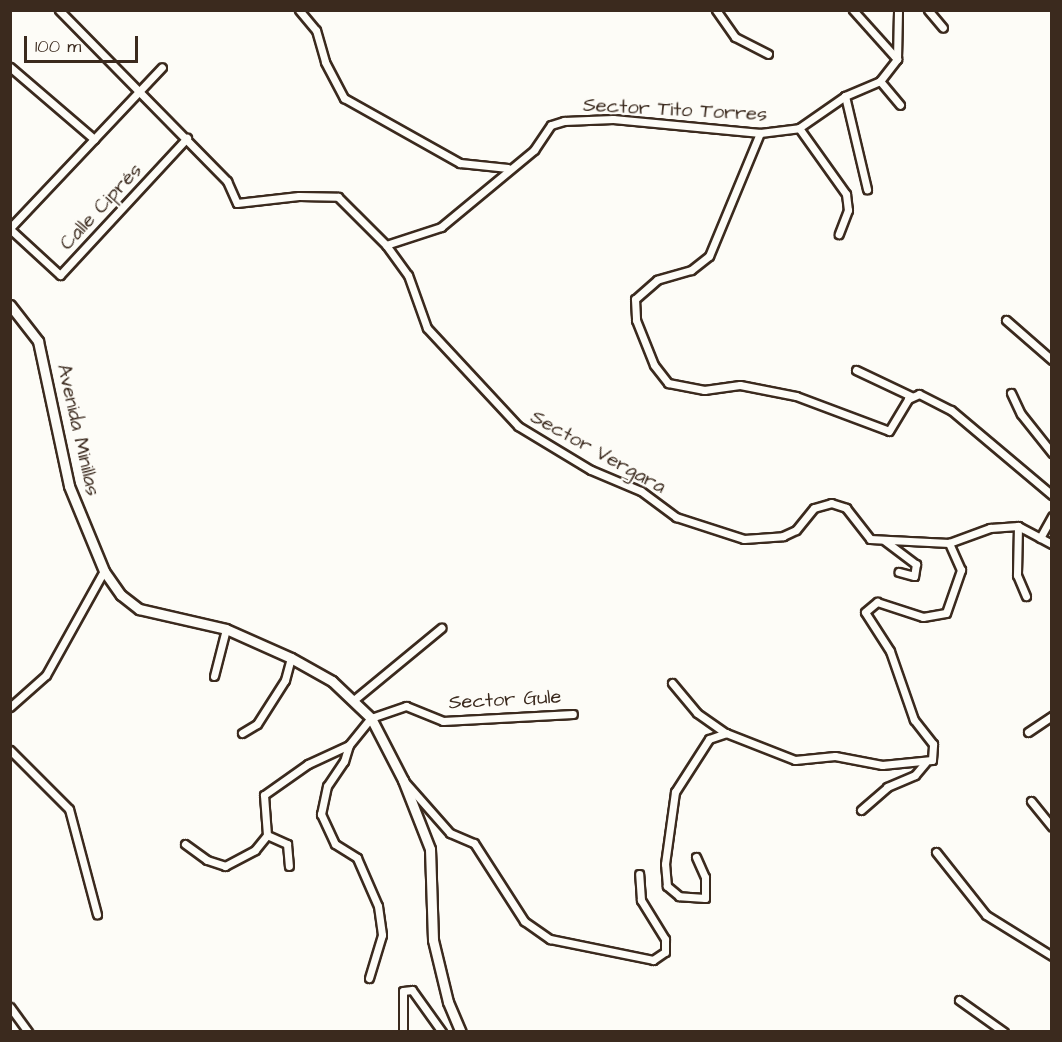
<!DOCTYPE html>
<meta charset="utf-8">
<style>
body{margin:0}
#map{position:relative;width:1062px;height:1042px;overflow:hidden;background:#fdfcf7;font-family:"Architects Daughter",sans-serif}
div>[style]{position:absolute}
.roads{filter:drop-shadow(2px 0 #3b2a1e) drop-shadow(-2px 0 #3b2a1e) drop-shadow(0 2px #3b2a1e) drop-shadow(0 -2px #3b2a1e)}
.street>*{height:7px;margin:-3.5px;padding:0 3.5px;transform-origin:3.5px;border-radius:3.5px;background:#fdfcf7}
.secondary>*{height:9px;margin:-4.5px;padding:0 4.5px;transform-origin:4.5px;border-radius:4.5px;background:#fdfcf7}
span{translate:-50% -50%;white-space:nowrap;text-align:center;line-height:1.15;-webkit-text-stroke:4.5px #fdfcf7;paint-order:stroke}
.street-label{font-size:20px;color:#3b2a1e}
.frame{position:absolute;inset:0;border:12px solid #3b2a1e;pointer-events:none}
.scale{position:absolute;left:24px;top:36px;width:114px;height:27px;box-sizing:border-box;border:3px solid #3b2a1e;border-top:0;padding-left:8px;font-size:18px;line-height:21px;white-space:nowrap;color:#3b2a1e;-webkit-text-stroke:4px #fdfcf7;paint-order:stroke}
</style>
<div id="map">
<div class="roads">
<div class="street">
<div style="left:59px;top:10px;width:240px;rotate:45.5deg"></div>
<div style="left:227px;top:181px;width:24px;rotate:66deg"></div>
<div style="left:237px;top:203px;width:62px;rotate:-6.4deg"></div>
<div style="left:299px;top:196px;width:39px;rotate:1deg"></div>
<div style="left:338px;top:197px;width:68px;rotate:45deg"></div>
<div style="left:386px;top:245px;width:37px;rotate:54deg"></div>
<div style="left:408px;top:275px;width:56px;rotate:70.3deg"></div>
<div style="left:427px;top:328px;width:134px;rotate:47.1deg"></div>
<div style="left:518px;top:426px;width:85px;rotate:31.1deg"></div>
<div style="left:591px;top:470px;width:54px;rotate:22.8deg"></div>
<div style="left:641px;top:491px;width:44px;rotate:36.6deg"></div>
<div style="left:676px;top:517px;width:71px;rotate:17.9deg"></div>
<div style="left:744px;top:539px;width:39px;rotate:-4deg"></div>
<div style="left:783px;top:536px;width:14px;rotate:-25deg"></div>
<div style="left:796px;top:530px;width:28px;rotate:-51deg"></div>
<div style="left:814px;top:508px;width:18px;rotate:-16deg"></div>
<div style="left:831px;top:503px;width:16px;rotate:18deg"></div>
<div style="left:846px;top:508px;width:39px;rotate:52deg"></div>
<div style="left:870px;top:539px;width:79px;rotate:2.9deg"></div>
<div style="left:949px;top:543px;width:44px;rotate:-20.1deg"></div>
<div style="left:990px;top:528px;width:28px;rotate:-4deg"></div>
<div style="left:1018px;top:526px;width:38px;rotate:28deg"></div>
<div style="left:299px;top:10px;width:26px;rotate:50deg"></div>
<div style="left:316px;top:30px;width:33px;rotate:74deg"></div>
<div style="left:325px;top:62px;width:41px;rotate:62.2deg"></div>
<div style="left:344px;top:98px;width:133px;rotate:29.3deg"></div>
<div style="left:460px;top:163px;width:48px;rotate:5.9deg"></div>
<div style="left:716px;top:10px;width:33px;rotate:55deg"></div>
<div style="left:735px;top:37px;width:37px;rotate:27deg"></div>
<div style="left:853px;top:10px;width:66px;rotate:48.1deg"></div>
<div style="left:928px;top:10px;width:23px;rotate:50deg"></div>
<div style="left:10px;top:67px;width:111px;rotate:40.6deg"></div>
<div style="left:880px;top:81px;width:31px;rotate:50deg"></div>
<div style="left:845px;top:96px;width:96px;rotate:76.7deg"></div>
<div style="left:799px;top:128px;width:81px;rotate:54.5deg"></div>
<div style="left:846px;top:194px;width:16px;rotate:83deg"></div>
<div style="left:848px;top:210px;width:26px;rotate:111deg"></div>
<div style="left:760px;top:133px;width:133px;rotate:112.5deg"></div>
<div style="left:709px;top:256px;width:23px;rotate:142deg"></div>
<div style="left:691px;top:270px;width:35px;rotate:164deg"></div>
<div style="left:657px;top:280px;width:29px;rotate:139deg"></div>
<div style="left:635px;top:299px;width:21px;rotate:87deg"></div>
<div style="left:636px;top:320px;width:48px;rotate:68.2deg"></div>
<div style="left:654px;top:365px;width:23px;rotate:52deg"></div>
<div style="left:668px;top:383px;width:37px;rotate:11deg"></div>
<div style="left:704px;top:390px;width:36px;rotate:-8deg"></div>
<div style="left:740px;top:385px;width:57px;rotate:11.1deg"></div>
<div style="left:796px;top:396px;width:99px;rotate:20.6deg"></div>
<div style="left:889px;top:431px;width:37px;rotate:-59deg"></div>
<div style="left:908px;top:399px;width:12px;rotate:-24deg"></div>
<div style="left:919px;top:394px;width:36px;rotate:27deg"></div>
<div style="left:951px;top:410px;width:132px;rotate:40.1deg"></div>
<div style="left:10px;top:228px;width:221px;rotate:-46.6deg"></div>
<div style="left:10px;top:229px;width:68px;rotate:42.6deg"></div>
<div style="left:60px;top:275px;width:187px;rotate:-47.2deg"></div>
<div style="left:386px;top:245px;width:58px;rotate:-18.1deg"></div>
<div style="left:441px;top:227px;width:121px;rotate:-39.6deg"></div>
<div style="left:534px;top:150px;width:30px;rotate:-56deg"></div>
<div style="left:551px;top:125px;width:14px;rotate:-17deg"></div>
<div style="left:564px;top:121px;width:49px;rotate:-2.3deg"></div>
<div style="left:613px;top:119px;width:148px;rotate:5.4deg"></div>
<div style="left:760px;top:133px;width:39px;rotate:-7deg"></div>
<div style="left:799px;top:128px;width:56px;rotate:-34.8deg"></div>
<div style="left:845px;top:96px;width:38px;rotate:-23deg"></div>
<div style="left:880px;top:81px;width:28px;rotate:-52deg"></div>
<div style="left:897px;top:59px;width:49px;rotate:-88.8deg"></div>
<div style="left:1006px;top:320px;width:61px;rotate:41deg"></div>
<div style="left:856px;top:370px;width:61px;rotate:25.3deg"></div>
<div style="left:1011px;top:393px;width:23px;rotate:65deg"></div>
<div style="left:1021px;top:414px;width:50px;rotate:51.5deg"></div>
<div style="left:1018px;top:526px;width:49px;rotate:91.2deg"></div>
<div style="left:1017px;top:575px;width:23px;rotate:67deg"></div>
<div style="left:1040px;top:538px;width:25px;rotate:-61deg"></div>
<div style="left:885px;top:541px;width:39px;rotate:37deg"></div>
<div style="left:916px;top:564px;width:12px;rotate:99deg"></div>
<div style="left:914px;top:576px;width:16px;rotate:-165deg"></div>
<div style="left:214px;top:676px;width:49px;rotate:-75.7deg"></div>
<div style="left:672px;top:683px;width:39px;rotate:50deg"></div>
<div style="left:697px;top:713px;width:35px;rotate:35deg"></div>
<div style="left:355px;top:699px;width:112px;rotate:-39.5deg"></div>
<div style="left:10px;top:707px;width:48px;rotate:-41.6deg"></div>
<div style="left:46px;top:675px;width:119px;rotate:-60.9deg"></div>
<div style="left:1028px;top:732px;width:29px;rotate:-34deg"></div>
<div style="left:242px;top:733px;width:17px;rotate:-31deg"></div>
<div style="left:257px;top:724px;width:52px;rotate:-57.5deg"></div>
<div style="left:285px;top:680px;width:23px;rotate:-75deg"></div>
<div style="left:349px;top:745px;width:17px;rotate:107deg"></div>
<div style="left:344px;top:761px;width:30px;rotate:124deg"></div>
<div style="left:327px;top:786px;width:29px;rotate:102deg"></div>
<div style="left:321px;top:814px;width:33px;rotate:65deg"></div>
<div style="left:335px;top:844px;width:26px;rotate:32deg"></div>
<div style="left:357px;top:858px;width:52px;rotate:66.4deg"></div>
<div style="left:378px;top:906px;width:29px;rotate:82deg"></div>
<div style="left:382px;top:935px;width:45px;rotate:106.8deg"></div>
<div style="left:10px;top:750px;width:83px;rotate:45deg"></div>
<div style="left:69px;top:809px;width:109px;rotate:75.1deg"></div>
<div style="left:405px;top:782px;width:68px;rotate:48.6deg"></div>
<div style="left:450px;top:833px;width:26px;rotate:23deg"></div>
<div style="left:474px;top:843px;width:93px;rotate:57.3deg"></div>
<div style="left:524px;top:921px;width:32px;rotate:35deg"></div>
<div style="left:550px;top:939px;width:105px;rotate:11.5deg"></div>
<div style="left:653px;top:960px;width:14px;rotate:-34deg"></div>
<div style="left:665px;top:952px;width:13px;rotate:-90deg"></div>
<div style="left:665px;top:939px;width:46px;rotate:-121.6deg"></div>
<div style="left:641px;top:900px;width:26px;rotate:-94deg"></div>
<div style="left:1031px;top:801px;width:33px;rotate:51deg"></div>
<div style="left:861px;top:810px;width:35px;rotate:-41deg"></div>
<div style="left:887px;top:787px;width:30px;rotate:-23deg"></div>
<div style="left:915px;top:775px;width:16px;rotate:-50deg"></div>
<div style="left:267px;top:835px;width:22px;rotate:24deg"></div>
<div style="left:287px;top:844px;width:22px;rotate:85deg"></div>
<div style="left:185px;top:844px;width:27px;rotate:36deg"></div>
<div style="left:207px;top:860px;width:19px;rotate:18deg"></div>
<div style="left:225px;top:866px;width:34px;rotate:-28deg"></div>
<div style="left:255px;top:850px;width:19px;rotate:-51deg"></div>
<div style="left:267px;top:835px;width:40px;rotate:-94.3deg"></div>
<div style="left:264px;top:795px;width:54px;rotate:-35.2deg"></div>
<div style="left:308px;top:764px;width:45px;rotate:-24.9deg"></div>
<div style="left:349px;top:745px;width:35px;rotate:-51deg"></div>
<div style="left:371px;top:718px;width:37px;rotate:-19deg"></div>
<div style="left:406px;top:706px;width:40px;rotate:22deg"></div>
<div style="left:443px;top:721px;width:130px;rotate:-3.1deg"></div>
<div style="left:936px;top:852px;width:80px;rotate:51.6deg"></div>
<div style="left:986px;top:915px;width:78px;rotate:31.8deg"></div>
<div style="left:696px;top:857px;width:22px;rotate:66deg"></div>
<div style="left:705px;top:877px;width:21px;rotate:90deg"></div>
<div style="left:705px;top:898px;width:26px;rotate:-176deg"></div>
<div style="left:679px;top:896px;width:16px;rotate:-140deg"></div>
<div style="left:667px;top:886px;width:22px;rotate:-95deg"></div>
<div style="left:665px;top:864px;width:73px;rotate:-82.1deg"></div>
<div style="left:675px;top:792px;width:63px;rotate:-57.3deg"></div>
<div style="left:709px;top:739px;width:18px;rotate:-19deg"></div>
<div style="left:726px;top:733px;width:74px;rotate:21.4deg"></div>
<div style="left:795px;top:760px;width:40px;rotate:-5.7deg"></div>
<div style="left:835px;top:756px;width:48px;rotate:10.8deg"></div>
<div style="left:882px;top:765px;width:50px;rotate:-5.7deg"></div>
<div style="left:932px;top:760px;width:16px;rotate:-86deg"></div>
<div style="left:933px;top:744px;width:31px;rotate:-128deg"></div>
<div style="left:914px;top:720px;width:73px;rotate:-109.2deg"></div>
<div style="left:890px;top:651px;width:46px;rotate:-122.7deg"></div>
<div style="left:865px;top:612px;width:16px;rotate:-40deg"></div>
<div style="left:877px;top:602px;width:48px;rotate:18.1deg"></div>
<div style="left:923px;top:617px;width:23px;rotate:-10deg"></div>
<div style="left:946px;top:613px;width:46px;rotate:-70.8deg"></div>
<div style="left:961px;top:570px;width:30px;rotate:-114deg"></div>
<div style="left:959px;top:1000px;width:55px;rotate:35.4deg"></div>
<div style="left:10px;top:1007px;width:31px;rotate:54deg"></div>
<div style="left:403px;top:1032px;width:41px;rotate:-90deg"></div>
<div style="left:403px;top:991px;width:9px;rotate:-6deg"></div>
<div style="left:412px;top:990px;width:52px;rotate:54.5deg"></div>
</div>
<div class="secondary">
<div style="left:10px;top:305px;width:46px;rotate:52.1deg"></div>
<div style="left:38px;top:341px;width:148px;rotate:77.9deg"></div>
<div style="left:69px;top:486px;width:92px;rotate:67.6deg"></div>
<div style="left:104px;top:571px;width:29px;rotate:55deg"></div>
<div style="left:121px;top:595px;width:23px;rotate:38deg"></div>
<div style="left:139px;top:609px;width:89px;rotate:12.9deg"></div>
<div style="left:226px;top:629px;width:71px;rotate:24deg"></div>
<div style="left:291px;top:658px;width:47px;rotate:29.3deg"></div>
<div style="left:332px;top:681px;width:54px;rotate:43.5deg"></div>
<div style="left:371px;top:718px;width:70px;rotate:62.7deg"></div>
<div style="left:403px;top:780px;width:74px;rotate:68.6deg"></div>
<div style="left:430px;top:849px;width:91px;rotate:88.1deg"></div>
<div style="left:433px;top:940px;width:64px;rotate:76.4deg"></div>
<div style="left:448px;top:1002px;width:33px;rotate:67deg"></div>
</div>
</div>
<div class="street-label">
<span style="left:675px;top:110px;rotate:3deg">Sector Tito Torres</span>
<span style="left:101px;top:207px;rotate:-47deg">Calle Ciprés</span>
<span style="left:78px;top:430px;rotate:77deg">Avenida Minillas</span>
<span style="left:598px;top:452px;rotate:29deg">Sector Vergara</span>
<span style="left:505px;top:700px;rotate:-3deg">Sector Gule</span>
</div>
<div class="frame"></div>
<div class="scale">100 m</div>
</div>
